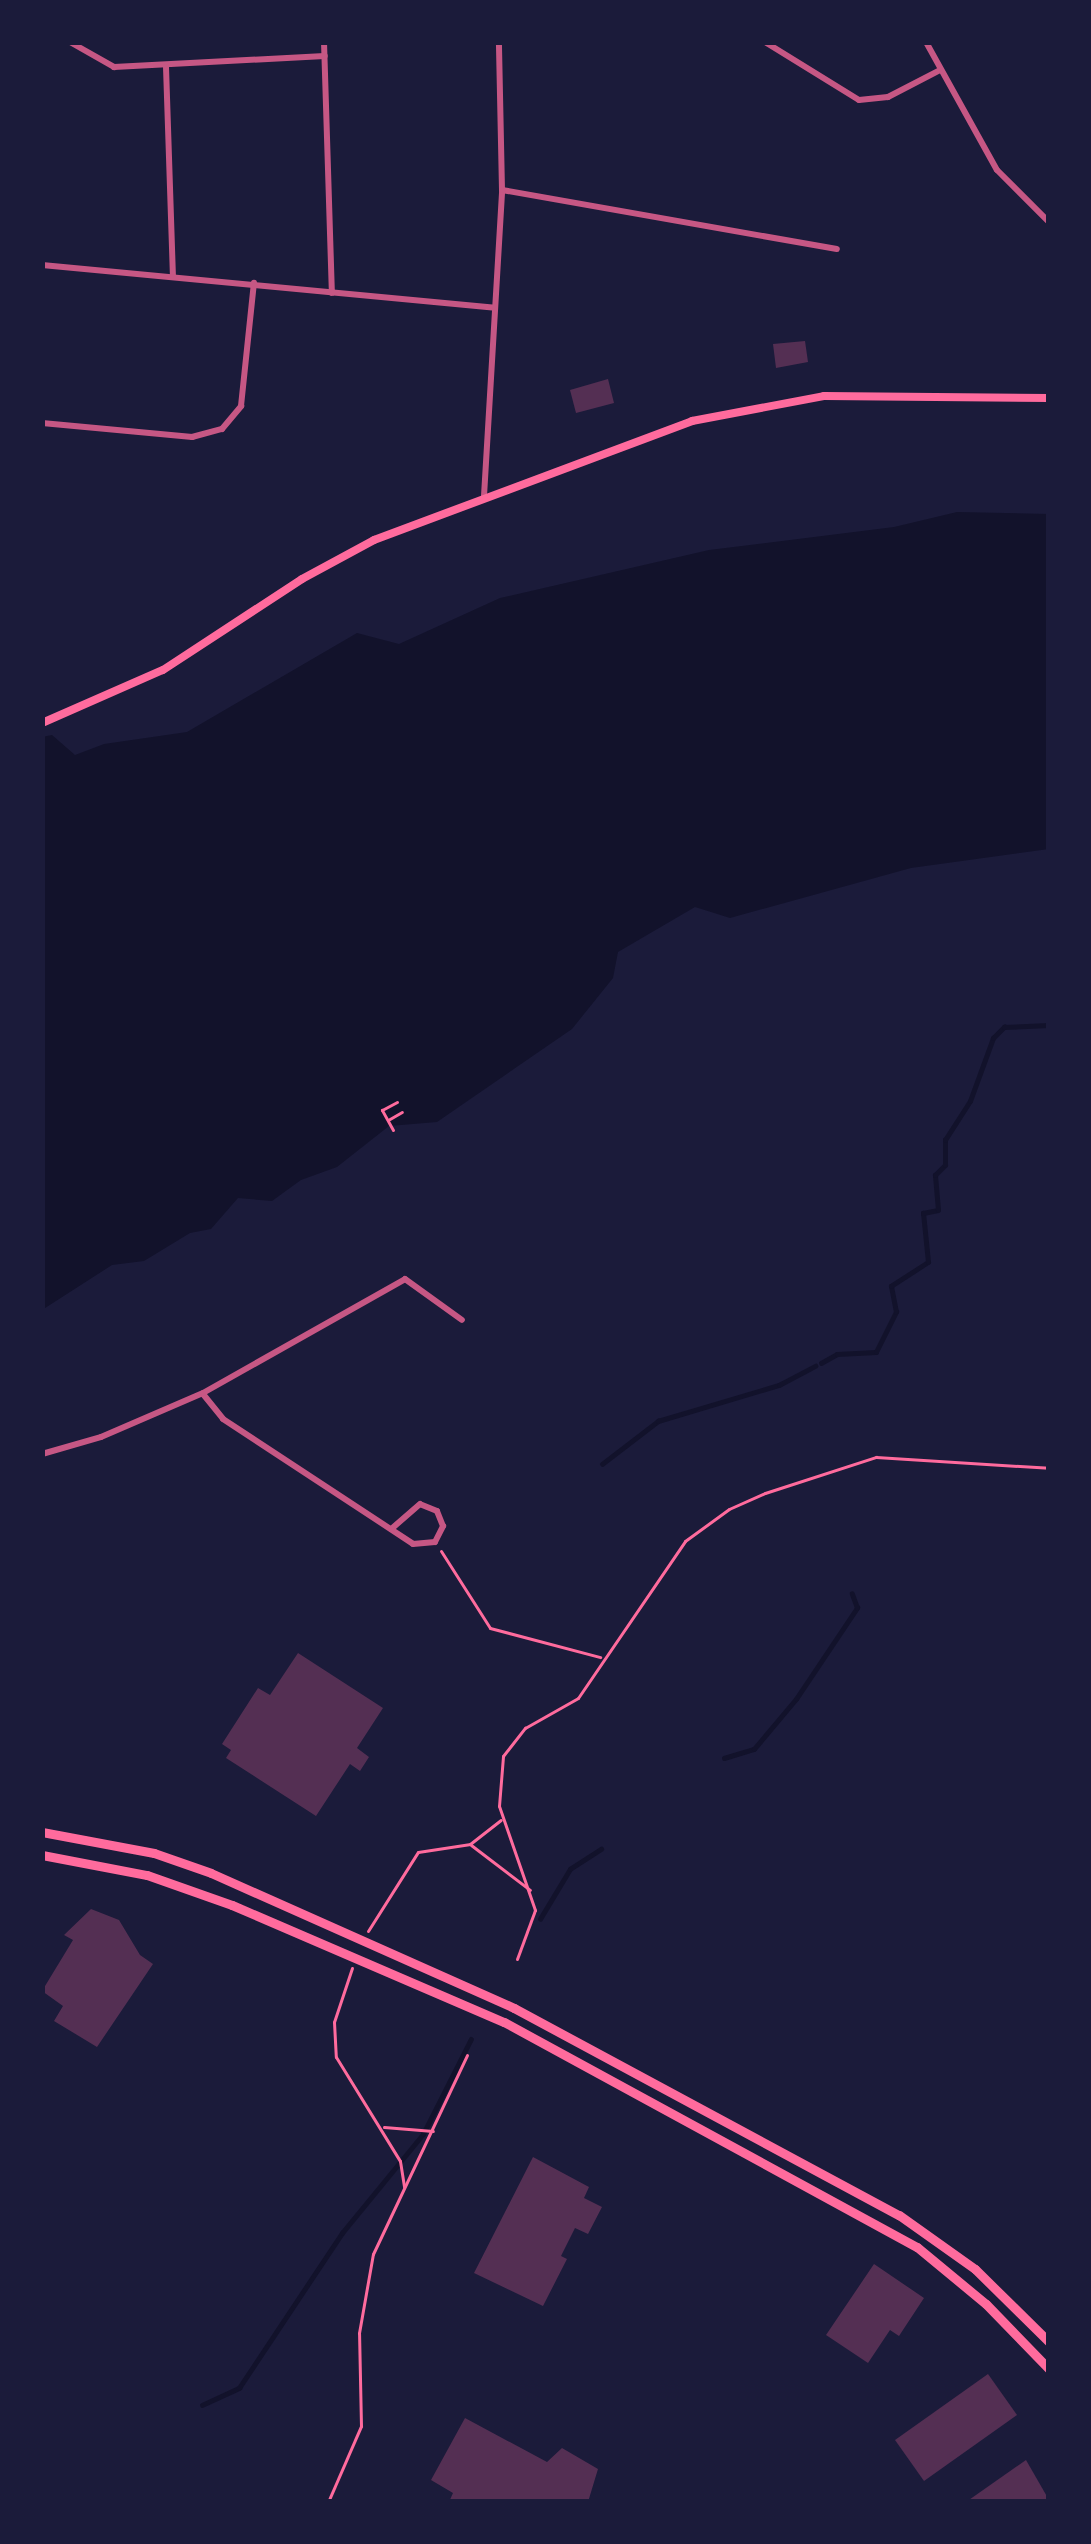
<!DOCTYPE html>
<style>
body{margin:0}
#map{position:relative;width:1091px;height:2544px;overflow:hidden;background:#1b1b3a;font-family:"Alegreya Sans",sans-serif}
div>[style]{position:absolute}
.water>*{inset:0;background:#12122b}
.stream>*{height:4.5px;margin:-2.25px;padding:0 2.25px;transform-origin:2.25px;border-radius:2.25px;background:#12122b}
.building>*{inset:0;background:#542f53}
.path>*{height:3px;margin:-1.5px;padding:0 1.5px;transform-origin:1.5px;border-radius:1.5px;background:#ff6b9d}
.minor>*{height:6px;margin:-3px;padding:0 3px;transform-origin:3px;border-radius:3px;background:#c65784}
.tertiary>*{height:6px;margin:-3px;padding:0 3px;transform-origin:3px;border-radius:3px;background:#c65784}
.secondary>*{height:8px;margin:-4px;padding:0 4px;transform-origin:4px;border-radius:4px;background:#ff6b9d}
.primary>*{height:9px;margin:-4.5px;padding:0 4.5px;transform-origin:4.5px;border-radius:4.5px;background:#ff6b9d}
span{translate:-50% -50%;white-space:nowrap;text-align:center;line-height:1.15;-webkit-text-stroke:9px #1b1b3a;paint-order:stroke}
.frame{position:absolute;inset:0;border:45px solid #1b1b3a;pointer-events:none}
</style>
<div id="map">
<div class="water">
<div style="clip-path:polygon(957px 512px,1049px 514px,1049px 849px,911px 868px,730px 918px,695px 907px,618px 952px,613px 978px,572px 1029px,437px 1122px,389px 1126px,337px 1167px,301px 1180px,272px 1201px,238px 1198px,211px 1229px,190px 1233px,144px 1261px,112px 1265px,42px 1310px,42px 737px,52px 735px,75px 755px,104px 744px,187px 732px,357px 633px,399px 644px,500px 598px,709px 550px,894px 527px)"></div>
</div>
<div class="stream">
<div style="left:821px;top:1363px;width:18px;rotate:-29deg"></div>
<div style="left:837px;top:1354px;width:39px;rotate:-3deg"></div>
<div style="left:876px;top:1352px;width:45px;rotate:-63.4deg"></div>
<div style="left:896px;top:1312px;width:26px;rotate:-101deg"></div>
<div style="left:891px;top:1286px;width:44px;rotate:-33deg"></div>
<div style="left:928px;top:1262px;width:49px;rotate:-95.8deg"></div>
<div style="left:923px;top:1213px;width:15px;rotate:-11deg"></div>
<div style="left:938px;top:1210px;width:35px;rotate:-95deg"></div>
<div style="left:935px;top:1175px;width:14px;rotate:-45deg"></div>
<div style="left:945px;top:1165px;width:25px;rotate:-90deg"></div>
<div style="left:945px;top:1140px;width:46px;rotate:-57.3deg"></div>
<div style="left:970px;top:1101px;width:67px;rotate:-69.9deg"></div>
<div style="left:993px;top:1038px;width:16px;rotate:-45deg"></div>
<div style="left:1004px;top:1027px;width:45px;rotate:-2.5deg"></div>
<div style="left:602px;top:1464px;width:71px;rotate:-37.5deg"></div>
<div style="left:658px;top:1421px;width:126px;rotate:-16.6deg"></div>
<div style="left:779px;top:1385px;width:41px;rotate:-27.8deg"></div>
<div style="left:724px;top:1758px;width:31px;rotate:-17deg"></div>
<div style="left:754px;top:1749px;width:65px;rotate:-50deg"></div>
<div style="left:796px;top:1699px;width:110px;rotate:-56.2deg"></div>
<div style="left:857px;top:1608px;width:15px;rotate:-110deg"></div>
<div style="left:540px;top:1919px;width:58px;rotate:-59deg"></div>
<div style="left:570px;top:1869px;width:37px;rotate:-33deg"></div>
<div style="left:202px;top:2405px;width:41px;rotate:-24.7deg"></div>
<div style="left:239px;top:2388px;width:186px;rotate:-56.4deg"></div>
<div style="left:342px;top:2233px;width:128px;rotate:-50.7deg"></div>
<div style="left:423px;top:2134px;width:106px;rotate:-63.2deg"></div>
</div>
<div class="building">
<div style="clip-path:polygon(805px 341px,808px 362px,776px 368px,773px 344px)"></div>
<div style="clip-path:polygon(608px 379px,614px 403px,576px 413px,570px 390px)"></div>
<div style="clip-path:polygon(298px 1653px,383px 1708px,357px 1748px,369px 1757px,360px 1771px,350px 1764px,316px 1816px,226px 1758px,231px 1750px,222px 1744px,258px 1688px,270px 1695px)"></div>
<div style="clip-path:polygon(91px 1909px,119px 1920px,140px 1955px,153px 1964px,97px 2047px,54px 2021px,63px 2006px,42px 1991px,73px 1940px,64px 1935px)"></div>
<div style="clip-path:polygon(533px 2157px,589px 2187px,584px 2198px,602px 2207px,588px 2234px,575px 2228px,561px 2256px,567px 2259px,543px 2306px,474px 2273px)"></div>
<div style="clip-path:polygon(874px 2264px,924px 2298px,899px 2336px,890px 2330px,868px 2363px,826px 2335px)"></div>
<div style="clip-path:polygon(988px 2374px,1017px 2415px,924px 2481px,895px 2440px)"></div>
<div style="clip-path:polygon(465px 2418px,547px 2462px,562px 2448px,598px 2469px,588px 2502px,449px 2502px,453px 2493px,431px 2480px)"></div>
<div style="clip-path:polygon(1026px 2460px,1049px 2500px,966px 2502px)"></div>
</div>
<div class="path">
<div style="left:388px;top:1120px;width:16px;rotate:-30deg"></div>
<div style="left:393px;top:1130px;width:23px;rotate:-119deg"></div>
<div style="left:382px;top:1110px;width:17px;rotate:-28deg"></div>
<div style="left:441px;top:1551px;width:91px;rotate:57.5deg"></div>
<div style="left:490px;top:1628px;width:114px;rotate:14.8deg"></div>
<div style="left:471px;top:1845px;width:74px;rotate:37.3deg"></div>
<div style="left:368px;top:1931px;width:93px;rotate:-57.7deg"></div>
<div style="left:418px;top:1852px;width:53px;rotate:-8.7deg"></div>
<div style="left:470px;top:1844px;width:39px;rotate:-38deg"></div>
<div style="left:517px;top:1959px;width:52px;rotate:-69.8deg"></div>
<div style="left:535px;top:1910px;width:110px;rotate:-109.1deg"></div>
<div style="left:499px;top:1806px;width:50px;rotate:-85.4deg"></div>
<div style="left:503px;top:1756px;width:36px;rotate:-52deg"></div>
<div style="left:525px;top:1728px;width:61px;rotate:-29.5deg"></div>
<div style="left:578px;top:1698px;width:190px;rotate:-55.7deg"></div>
<div style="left:685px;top:1541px;width:54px;rotate:-36deg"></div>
<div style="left:729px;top:1509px;width:39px;rotate:-24deg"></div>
<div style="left:765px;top:1493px;width:117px;rotate:-18deg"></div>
<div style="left:876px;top:1457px;width:173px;rotate:3.6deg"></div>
<div style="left:352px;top:1968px;width:57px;rotate:108.4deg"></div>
<div style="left:334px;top:2022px;width:35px;rotate:87deg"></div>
<div style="left:336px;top:2057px;width:122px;rotate:58.4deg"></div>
<div style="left:400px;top:2161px;width:26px;rotate:81deg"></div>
<div style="left:384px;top:2127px;width:49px;rotate:4.7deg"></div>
<div style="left:328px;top:2502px;width:83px;rotate:-66.5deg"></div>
<div style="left:361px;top:2426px;width:93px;rotate:-91.2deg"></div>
<div style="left:359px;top:2333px;width:80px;rotate:-80deg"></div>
<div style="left:373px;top:2254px;width:220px;rotate:-64.7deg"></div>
</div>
<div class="minor">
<div style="left:70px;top:42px;width:51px;rotate:29.6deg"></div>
<div style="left:114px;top:67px;width:211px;rotate:-3deg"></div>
<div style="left:324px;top:42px;width:251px;rotate:88.2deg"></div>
<div style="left:765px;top:42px;width:110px;rotate:31.7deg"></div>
<div style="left:859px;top:100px;width:29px;rotate:-6deg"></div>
<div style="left:888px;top:97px;width:59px;rotate:-27.4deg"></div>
<div style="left:926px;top:42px;width:146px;rotate:61deg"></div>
<div style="left:997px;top:170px;width:74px;rotate:45deg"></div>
<div style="left:166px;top:67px;width:209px;rotate:88.1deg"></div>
<div style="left:502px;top:190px;width:340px;rotate:10deg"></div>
<div style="left:42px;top:265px;width:455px;rotate:5.4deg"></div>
<div style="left:42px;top:423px;width:151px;rotate:5.3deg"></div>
<div style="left:192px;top:437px;width:31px;rotate:-15deg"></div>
<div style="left:222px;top:429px;width:30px;rotate:-50deg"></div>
<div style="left:241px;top:406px;width:124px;rotate:-84deg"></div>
<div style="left:203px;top:1394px;width:32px;rotate:51deg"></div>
<div style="left:223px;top:1419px;width:227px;rotate:33.3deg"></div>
<div style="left:413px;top:1544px;width:22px;rotate:-5deg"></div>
<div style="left:435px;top:1542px;width:18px;rotate:-63deg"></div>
<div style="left:443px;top:1526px;width:16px;rotate:-112deg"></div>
<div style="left:437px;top:1511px;width:18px;rotate:-158deg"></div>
<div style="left:420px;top:1504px;width:38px;rotate:139deg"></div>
<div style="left:42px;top:1454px;width:61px;rotate:-16.1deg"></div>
<div style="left:101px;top:1437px;width:111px;rotate:-23.3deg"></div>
<div style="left:203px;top:1393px;width:232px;rotate:-29.4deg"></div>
<div style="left:405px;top:1279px;width:70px;rotate:35.7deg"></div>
</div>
<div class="tertiary">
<div style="left:484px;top:496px;width:307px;rotate:-86.6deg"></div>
<div style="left:502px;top:190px;width:148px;rotate:-91.2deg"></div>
</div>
<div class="secondary">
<div style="left:42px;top:723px;width:132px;rotate:-23.7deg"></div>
<div style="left:163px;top:670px;width:166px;rotate:-33.2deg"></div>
<div style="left:302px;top:579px;width:82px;rotate:-28.4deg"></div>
<div style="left:374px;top:540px;width:340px;rotate:-20.5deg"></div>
<div style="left:692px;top:421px;width:134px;rotate:-10.7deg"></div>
<div style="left:824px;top:396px;width:225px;rotate:0.5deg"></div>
</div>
<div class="primary">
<div style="left:42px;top:1832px;width:114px;rotate:10.6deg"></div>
<div style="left:154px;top:1853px;width:60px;rotate:19.3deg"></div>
<div style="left:211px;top:1873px;width:332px;rotate:24deg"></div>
<div style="left:514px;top:2008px;width:437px;rotate:28.3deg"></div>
<div style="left:899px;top:2215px;width:93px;rotate:35.4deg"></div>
<div style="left:975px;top:2269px;width:104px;rotate:44.6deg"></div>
<div style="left:42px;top:1855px;width:107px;rotate:10.8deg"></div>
<div style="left:147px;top:1875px;width:90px;rotate:19.4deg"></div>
<div style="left:232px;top:1905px;width:296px;rotate:23.3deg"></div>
<div style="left:504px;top:2022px;width:470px;rotate:28.6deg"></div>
<div style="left:917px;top:2247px;width:89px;rotate:39.6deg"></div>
<div style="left:986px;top:2304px;width:91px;rotate:45.9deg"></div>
</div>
<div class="frame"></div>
</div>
